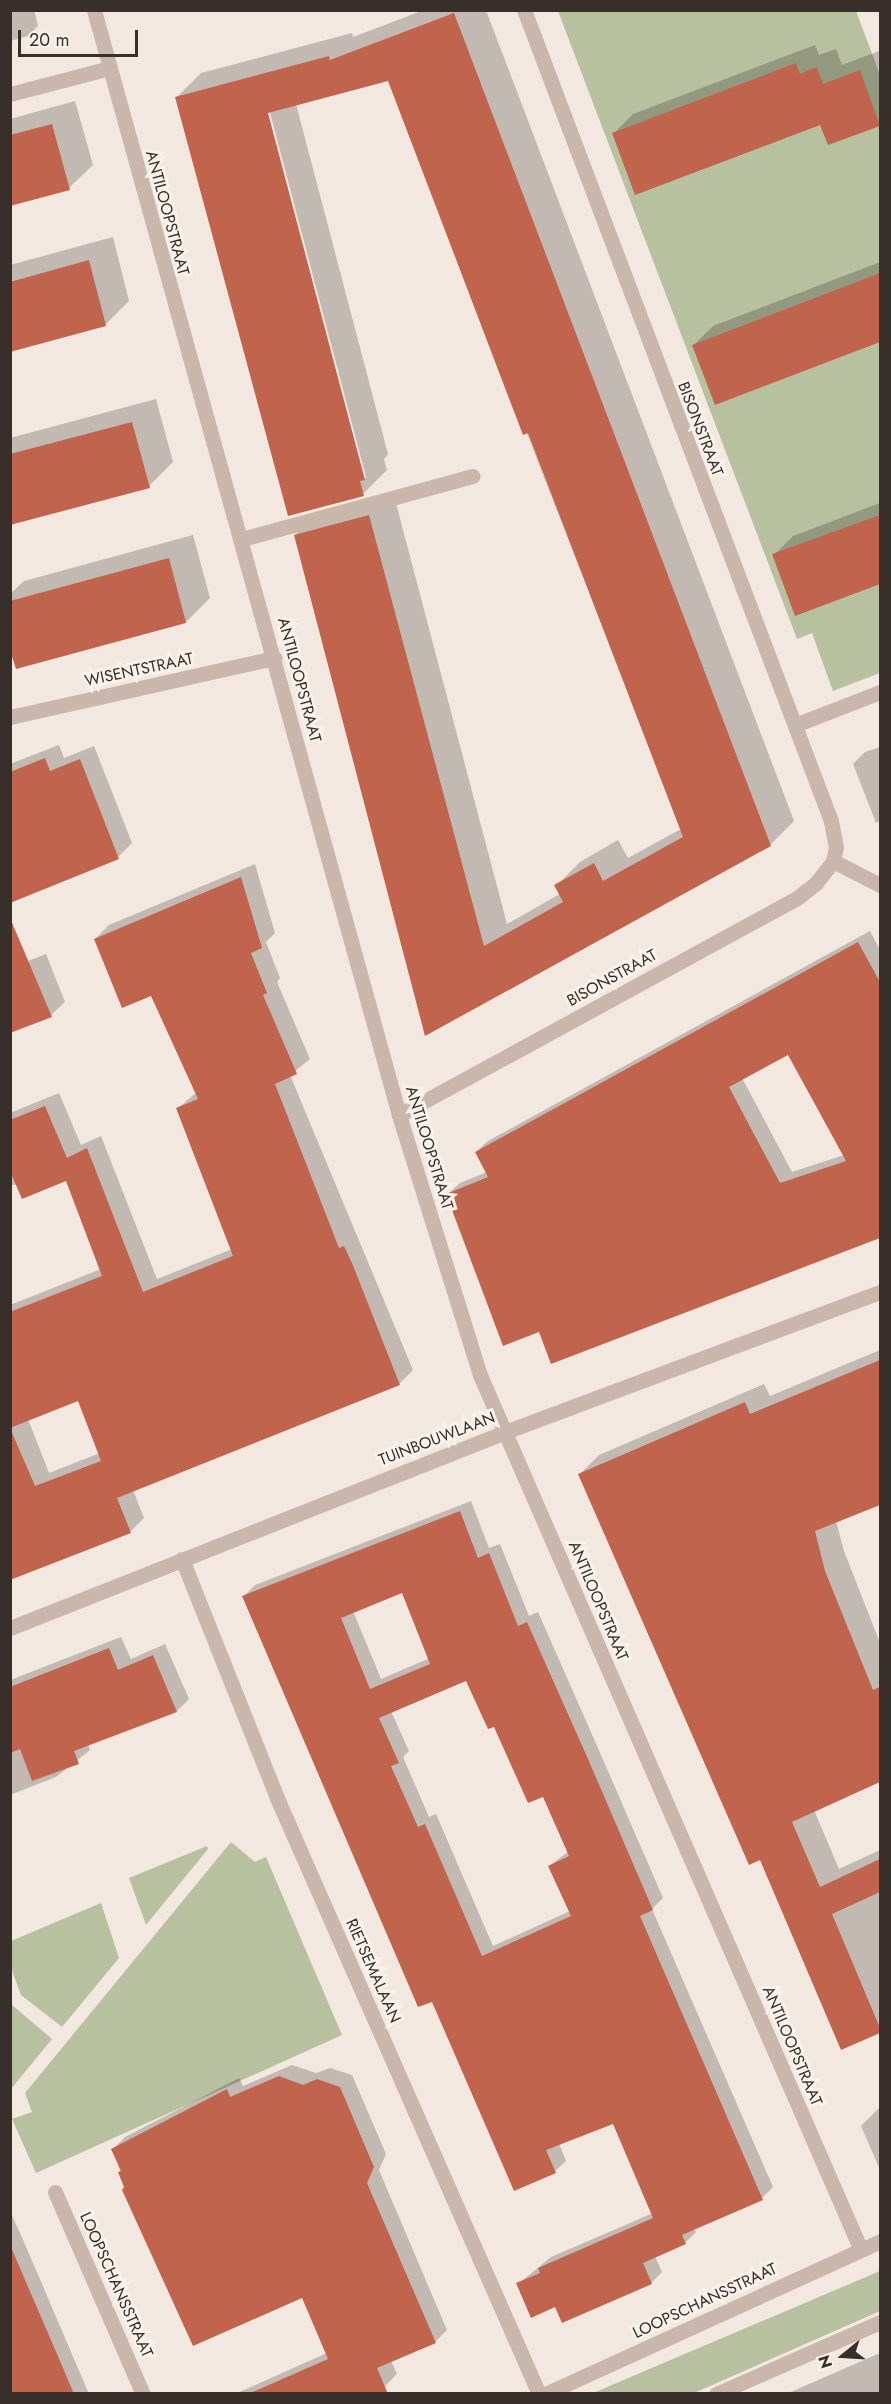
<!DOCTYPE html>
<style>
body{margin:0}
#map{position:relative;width:891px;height:2404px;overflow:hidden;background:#f2e8df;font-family:Jost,sans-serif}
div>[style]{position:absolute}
.green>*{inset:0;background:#b7c09f}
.shadow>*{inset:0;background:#0003}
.building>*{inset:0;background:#c0644e}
.service>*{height:15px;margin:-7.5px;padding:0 7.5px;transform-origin:7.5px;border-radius:7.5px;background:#c9b7ab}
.minor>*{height:15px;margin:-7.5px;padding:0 7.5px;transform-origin:7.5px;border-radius:7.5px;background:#c9b7ab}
span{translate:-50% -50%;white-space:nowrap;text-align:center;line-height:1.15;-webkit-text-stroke:6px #f9f2eb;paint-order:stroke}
.street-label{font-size:16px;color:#382e2a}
.frame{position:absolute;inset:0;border:12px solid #382e2a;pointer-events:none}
.north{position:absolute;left:813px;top:2326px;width:60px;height:60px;-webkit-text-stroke:4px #f9f2eb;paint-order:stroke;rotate:252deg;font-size:16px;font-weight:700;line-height:24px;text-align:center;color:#382e2a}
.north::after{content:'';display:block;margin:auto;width:21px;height:27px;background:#382e2a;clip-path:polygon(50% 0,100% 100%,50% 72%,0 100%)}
.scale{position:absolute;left:18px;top:30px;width:120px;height:27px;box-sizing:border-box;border:3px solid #382e2a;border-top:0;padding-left:8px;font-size:18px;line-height:21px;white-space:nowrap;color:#382e2a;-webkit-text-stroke:4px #f9f2eb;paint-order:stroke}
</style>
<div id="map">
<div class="green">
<div style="clip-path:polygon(558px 11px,856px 11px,880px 75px,880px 673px,833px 691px,812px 633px,797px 639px)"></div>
<div style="clip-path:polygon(231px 1842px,255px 1862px,266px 1857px,342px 2035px,36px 2173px,12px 2119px,32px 2112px,25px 2093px)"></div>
<div style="clip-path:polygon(207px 1846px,208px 1849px,146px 1925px,129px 1878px)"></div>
<div style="clip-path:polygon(101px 1903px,119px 1958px,62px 2027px,21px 1995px,11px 1968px,11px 1941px)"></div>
<div style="clip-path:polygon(11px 2004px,52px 2039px,11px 2089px)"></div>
<div style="clip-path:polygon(880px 2271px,880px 2311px,694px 2393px,593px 2393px)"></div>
</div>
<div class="shadow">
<div style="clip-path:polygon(10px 10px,34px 10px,38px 26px,28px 36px,10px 41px)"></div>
<div style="clip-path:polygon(evenodd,424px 10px,486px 10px,794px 821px,770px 845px,426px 1033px,295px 535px,319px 512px,393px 492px,507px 924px,560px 894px,556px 886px,580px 862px,618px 840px,628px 858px,681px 829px,389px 79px,296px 104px,388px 454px,384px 459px,387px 470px,363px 494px,177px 97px,201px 73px,352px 33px,353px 37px,424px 10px,268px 105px,366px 477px,364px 480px,265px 106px,268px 105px)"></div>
<div style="clip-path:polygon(815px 45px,819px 55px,836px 49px,842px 65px,879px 51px,880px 124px,829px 143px,821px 123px,614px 133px,633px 114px)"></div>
<div style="clip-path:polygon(75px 101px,93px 165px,69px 188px,10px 204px,10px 119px)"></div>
<div style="clip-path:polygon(113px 237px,129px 301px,105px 325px,10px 350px,10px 265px)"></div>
<div style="clip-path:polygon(880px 262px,880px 340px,716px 403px,694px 345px,713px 326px)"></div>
<div style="clip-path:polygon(156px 399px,173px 462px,149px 486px,10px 523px,10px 438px)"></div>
<div style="clip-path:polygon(880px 503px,880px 582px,796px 614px,774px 555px,793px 536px)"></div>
<div style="clip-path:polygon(193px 535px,210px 598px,186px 622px,10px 644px,10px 594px,24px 581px)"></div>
<div style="clip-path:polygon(59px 745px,64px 758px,94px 746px,132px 843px,118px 857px,10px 901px,10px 764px)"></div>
<div style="clip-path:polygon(880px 747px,880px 821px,876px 823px,853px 764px,865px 752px)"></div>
<div style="clip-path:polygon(evenodd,255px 864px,275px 933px,266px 942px,280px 978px,277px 982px,310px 1059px,290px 1075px,413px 1370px,399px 1384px,133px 1490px,144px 1518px,130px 1532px,10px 1578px,10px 1305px,101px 1269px,67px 1179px,12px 1185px,10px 1113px,59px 1093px,81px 1145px,101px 1136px,157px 1279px,232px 1249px,177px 1109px,197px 1092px,152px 994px,95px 939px,109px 925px,255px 864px,79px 1399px,100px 1453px,49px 1473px,28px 1419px,79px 1399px)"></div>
<div style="clip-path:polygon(evenodd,870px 931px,880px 950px,880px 1237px,552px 1363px,539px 1330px,448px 1194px,460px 1183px,487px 1172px,476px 1152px,488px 1141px,870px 931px,789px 1053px,844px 1155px,792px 1172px,742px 1078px,789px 1053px)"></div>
<div style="clip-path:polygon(46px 954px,65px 1002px,51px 1015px,10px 968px)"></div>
<div style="clip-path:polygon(880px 1350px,880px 1503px,836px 1521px,844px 1551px,880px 1643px,880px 1781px,814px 1810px,839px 1869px,880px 1850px,880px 2031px,842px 2048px,760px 1858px,580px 1474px,599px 1455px,764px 1384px,770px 1396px)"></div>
<div style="clip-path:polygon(evenodd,471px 1501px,489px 1548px,500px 1544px,529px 1616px,538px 1612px,598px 1748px,663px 1898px,652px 1909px,773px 2187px,762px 2198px,694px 2228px,696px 2232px,685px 2243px,655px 2256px,662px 2272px,651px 2283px,556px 2306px,518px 2284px,551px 2257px,653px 2213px,613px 2122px,559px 2143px,566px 2161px,555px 2171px,433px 2000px,244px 1596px,255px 1585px,471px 1501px,403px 1591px,430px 1658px,381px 1679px,353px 1611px,403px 1591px,471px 1501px,466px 1679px,544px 1795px,569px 1851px,549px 1866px,570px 1911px,493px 1946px,436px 1814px,429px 1817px,403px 1757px,409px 1751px,391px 1711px,466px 1679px)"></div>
<div style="clip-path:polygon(121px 1637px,131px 1659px,165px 1644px,189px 1699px,177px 1711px,88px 1744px,90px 1750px,56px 1777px,10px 1795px,10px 1680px)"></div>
<div style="clip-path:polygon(292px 2065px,316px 2073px,330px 2068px,352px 2075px,386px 2154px,379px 2170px,447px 2330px,435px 2342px,391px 2361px,397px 2374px,385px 2386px,367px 2394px,235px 2394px,327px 2353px,303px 2296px,126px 2188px,113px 2149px,125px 2137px,239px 2078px,243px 2086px)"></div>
<div style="clip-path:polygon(880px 2107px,880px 2170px,861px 2126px)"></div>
<div style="clip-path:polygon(10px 2211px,24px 2242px,89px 2394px,10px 2394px)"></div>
<div style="clip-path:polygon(880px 2353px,880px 2394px,786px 2394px)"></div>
</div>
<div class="building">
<div style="clip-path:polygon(454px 13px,771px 846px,425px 1036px,294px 535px,369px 515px,484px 946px,563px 902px,554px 885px,594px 863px,603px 881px,683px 837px,528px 433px,523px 435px,388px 81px,268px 113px,365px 480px,360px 481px,364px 496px,288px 516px,175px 97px,329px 56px,330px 60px)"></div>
<div style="clip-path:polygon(796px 63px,800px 74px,817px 67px,823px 84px,860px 70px,880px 126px,828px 145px,820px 125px,635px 195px,612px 133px)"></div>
<div style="clip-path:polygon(52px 124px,70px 190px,10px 206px,10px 135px)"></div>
<div style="clip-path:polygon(89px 260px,106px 326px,10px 352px,10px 282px)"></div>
<div style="clip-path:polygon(880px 273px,880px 342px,715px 405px,692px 345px)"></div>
<div style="clip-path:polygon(132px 422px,150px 488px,10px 525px,10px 454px)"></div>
<div style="clip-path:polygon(880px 515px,880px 584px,795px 616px,772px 554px)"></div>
<div style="clip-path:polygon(169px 558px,186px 623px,16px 669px,10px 650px,10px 601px)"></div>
<div style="clip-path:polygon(45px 758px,50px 771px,80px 759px,119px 859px,10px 903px,10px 772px)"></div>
<div style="clip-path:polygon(241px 877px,262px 948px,251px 953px,267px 993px,263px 995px,297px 1074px,275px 1084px,339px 1248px,344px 1246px,352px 1263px,400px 1385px,117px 1498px,131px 1533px,10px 1580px,10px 1428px,35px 1486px,101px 1461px,78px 1401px,10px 1428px,10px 1312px,102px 1276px,66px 1181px,22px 1199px,10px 1171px,10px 1120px,45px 1106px,67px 1158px,87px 1148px,143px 1292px,233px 1256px,176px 1108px,198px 1099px,151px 996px,122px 1008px,94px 939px)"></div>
<div style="clip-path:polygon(10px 918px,52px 1017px,10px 1033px)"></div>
<div style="clip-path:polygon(evenodd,858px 942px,880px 982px,880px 1238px,551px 1364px,539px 1332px,503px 1346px,446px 1194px,488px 1177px,475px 1152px,858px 942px,788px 1055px,846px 1161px,780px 1183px,729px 1087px,788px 1055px)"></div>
<div style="clip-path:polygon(880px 1360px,880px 1505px,815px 1531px,825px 1571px,873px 1690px,880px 1687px,880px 1782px,792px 1822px,820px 1887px,880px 1859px,880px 1892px,832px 1914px,880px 2028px,880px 2033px,841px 2050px,760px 1860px,749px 1865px,578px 1474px,745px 1402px,750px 1414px)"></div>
<div style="clip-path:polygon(evenodd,460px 1511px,478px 1558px,489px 1553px,518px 1626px,527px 1622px,588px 1759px,653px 1910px,640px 1916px,763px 2200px,682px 2235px,686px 2244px,643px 2263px,652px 2284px,562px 2323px,555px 2307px,531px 2318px,516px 2283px,540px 2273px,538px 2268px,653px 2218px,613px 2124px,546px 2150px,556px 2173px,514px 2191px,432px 2002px,418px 2007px,242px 1596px,460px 1511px,402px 1593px,430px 1664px,370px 1689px,341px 1618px,402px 1593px,460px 1511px,466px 1681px,488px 1729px,494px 1727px,528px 1803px,543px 1797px,569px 1856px,548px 1866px,571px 1916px,482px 1956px,425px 1824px,418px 1827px,391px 1766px,399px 1763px,379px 1718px,466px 1681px)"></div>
<div style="clip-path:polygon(109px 1648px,118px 1670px,153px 1655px,177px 1712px,74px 1751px,79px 1764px,32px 1781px,20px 1749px,10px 1753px,10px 1687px)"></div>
<div style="clip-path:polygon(279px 2076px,303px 2085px,317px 2079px,340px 2087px,374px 2167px,367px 2183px,436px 2343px,377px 2368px,388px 2394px,248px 2394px,328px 2359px,302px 2298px,193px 2346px,122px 2190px,124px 2187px,118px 2172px,121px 2171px,111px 2149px,227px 2089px,230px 2097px)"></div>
<div style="clip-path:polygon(10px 2245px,57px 2354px,74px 2394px,10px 2394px)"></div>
</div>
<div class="service">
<div style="left:242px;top:539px;width:239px;rotate:-15.3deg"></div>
<div style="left:833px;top:861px;width:53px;rotate:27.1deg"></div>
</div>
<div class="minor">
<div style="left:94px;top:10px;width:1146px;rotate:74.57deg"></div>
<div style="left:399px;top:1115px;width:272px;rotate:72.7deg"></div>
<div style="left:480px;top:1375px;width:954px;rotate:66.47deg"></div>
<div style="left:10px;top:94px;width:103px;rotate:-14.6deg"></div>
<div style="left:10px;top:717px;width:271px;rotate:-12.6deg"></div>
<div style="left:795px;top:725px;width:91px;rotate:-21.2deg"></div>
<div style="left:399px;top:1115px;width:453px;rotate:-28.6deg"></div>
<div style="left:797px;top:898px;width:24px;rotate:-38deg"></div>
<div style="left:816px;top:883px;width:28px;rotate:-52deg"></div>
<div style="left:833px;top:861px;width:14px;rotate:-78deg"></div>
<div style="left:836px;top:847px;width:26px;rotate:-101deg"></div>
<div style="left:831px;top:821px;width:867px;rotate:-110.73deg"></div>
<div style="left:182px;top:1559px;width:257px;rotate:68.3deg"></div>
<div style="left:277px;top:1798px;width:651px;rotate:66.27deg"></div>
<div style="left:10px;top:1628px;width:532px;rotate:-21.6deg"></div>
<div style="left:505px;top:1432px;width:400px;rotate:-20.5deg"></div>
<div style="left:55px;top:2192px;width:220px;rotate:66.5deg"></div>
<div style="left:545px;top:2394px;width:368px;rotate:-24.5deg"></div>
<div style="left:716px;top:2394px;width:179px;rotate:-23.7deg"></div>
</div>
<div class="street-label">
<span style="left:167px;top:213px;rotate:75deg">ANTILOOPSTRAAT</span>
<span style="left:700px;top:429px;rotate:69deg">BISONSTRAAT</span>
<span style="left:139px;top:670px;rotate:-12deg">WISENTSTRAAT</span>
<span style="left:299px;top:680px;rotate:75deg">ANTILOOPSTRAAT</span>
<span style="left:612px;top:978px;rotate:-29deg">BISONSTRAAT</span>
<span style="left:429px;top:1148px;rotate:73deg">ANTILOOPSTRAAT</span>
<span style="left:437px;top:1439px;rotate:-21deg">TUINBOUWLAAN</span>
<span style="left:598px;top:1601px;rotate:67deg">ANTILOOPSTRAAT</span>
<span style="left:373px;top:1971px;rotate:66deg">RIETSEMALAAN</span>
<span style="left:792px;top:2046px;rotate:67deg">ANTILOOPSTRAAT</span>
<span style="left:116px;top:2285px;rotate:66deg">LOOPSCHANSSTRAAT</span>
<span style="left:705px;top:2301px;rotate:-25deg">LOOPSCHANSSTRAAT</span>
</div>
<div class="frame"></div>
<div class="north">N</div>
<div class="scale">20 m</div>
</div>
